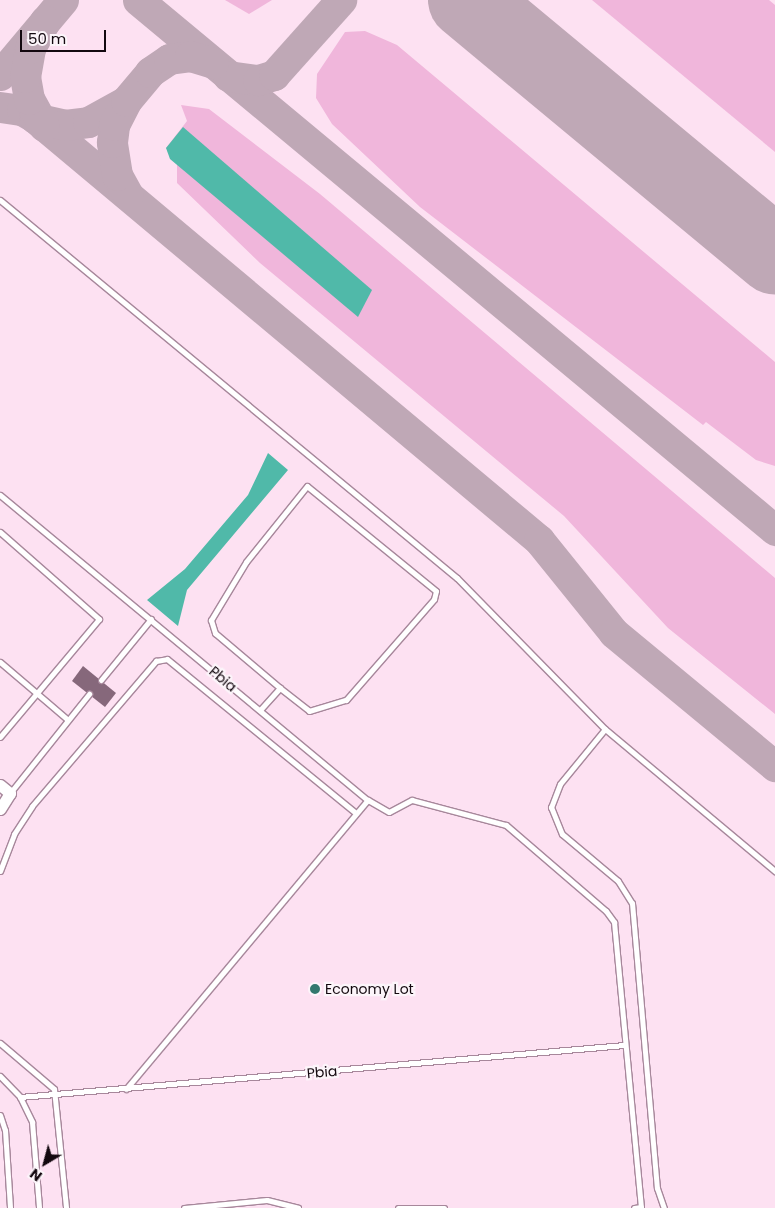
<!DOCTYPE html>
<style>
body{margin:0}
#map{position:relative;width:775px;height:1208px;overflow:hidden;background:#fde1f2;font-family:Poppins,sans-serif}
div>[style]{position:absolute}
.green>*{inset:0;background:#f0b6db}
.water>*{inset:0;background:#50b9a9}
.taxiway>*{height:31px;margin:-15.5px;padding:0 15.5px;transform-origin:15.5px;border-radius:15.5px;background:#bfa8b6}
.runway>*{height:78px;margin:-39px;padding:0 39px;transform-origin:39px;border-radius:39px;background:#bfa8b6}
.building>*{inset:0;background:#86687b}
.roads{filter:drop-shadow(1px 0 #a7879b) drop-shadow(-1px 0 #a7879b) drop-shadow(0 1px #a7879b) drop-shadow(0 -1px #a7879b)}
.service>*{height:5px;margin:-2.5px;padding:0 2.5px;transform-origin:2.5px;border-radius:2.5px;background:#fff}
.tertiary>*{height:11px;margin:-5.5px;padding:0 5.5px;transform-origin:5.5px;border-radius:5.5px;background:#fff}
.dots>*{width:14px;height:14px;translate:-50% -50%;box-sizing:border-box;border:2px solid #fcf5fa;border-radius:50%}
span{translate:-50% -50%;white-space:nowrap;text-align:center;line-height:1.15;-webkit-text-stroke:4.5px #fcf5fa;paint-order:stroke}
.street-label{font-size:14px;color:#13080f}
.poi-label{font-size:14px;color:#13080f}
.left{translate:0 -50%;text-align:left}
.north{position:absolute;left:20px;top:1138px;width:50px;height:50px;-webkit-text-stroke:4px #fcf5fa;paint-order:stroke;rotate:217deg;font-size:14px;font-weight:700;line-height:20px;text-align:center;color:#13080f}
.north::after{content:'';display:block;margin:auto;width:18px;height:22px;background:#13080f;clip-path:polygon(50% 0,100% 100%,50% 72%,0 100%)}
.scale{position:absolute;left:20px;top:30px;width:86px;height:22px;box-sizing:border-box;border:2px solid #13080f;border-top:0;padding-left:6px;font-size:15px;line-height:18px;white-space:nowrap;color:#13080f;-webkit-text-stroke:4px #fcf5fa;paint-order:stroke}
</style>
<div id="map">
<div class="green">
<div style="clip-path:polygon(225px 0,272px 0,249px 14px)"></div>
<div style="clip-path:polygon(592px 0,769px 0,775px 5px,775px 152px)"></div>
<div style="clip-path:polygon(365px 31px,397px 45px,775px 362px,775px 466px,756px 460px,706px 422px,703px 425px,420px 207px,332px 124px,316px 98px,317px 74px,345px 32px)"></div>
<div style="clip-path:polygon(181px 105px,209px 109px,320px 194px,775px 578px,775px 714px,668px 628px,564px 516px,260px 263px,177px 183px,177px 163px,166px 148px,187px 121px)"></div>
</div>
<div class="water">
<div style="clip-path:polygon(183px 127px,372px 290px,358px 317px,170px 159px,166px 148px)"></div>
<div style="clip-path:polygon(268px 453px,288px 470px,187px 590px,178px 626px,147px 600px,185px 569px,248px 495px)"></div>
</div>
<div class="taxiway">
<div style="left:138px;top:0;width:829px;rotate:39.76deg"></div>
<div style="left:0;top:75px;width:98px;rotate:-50deg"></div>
<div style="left:228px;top:76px;width:30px;rotate:8deg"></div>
<div style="left:258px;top:80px;width:17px;rotate:-17deg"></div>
<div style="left:274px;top:75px;width:101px;rotate:-48.2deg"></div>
<div style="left:0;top:107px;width:22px;rotate:8deg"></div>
<div style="left:22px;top:110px;width:14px;rotate:30deg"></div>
<div style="left:34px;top:117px;width:659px;rotate:39.95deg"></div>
<div style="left:539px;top:540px;width:119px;rotate:51.1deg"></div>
<div style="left:614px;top:633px;width:209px;rotate:39.6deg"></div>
<div style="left:35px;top:118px;width:31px;rotate:13deg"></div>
<div style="left:65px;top:125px;width:23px;rotate:-7deg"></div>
<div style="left:88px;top:122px;width:43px;rotate:-28.9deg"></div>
<div style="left:44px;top:126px;width:31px;rotate:-119deg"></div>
<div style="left:29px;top:99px;width:22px;rotate:-100deg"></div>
<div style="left:25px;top:77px;width:29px;rotate:-80deg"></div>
<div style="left:30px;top:48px;width:31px;rotate:-61deg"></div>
<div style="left:128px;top:195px;width:23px;rotate:-119deg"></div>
<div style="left:117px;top:175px;width:33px;rotate:-99deg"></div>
<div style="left:112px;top:142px;width:17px;rotate:-83deg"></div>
<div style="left:114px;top:125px;width:27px;rotate:-63deg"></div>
<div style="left:126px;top:101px;width:38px;rotate:-50deg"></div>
<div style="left:150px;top:72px;width:23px;rotate:-34deg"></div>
<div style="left:169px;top:59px;width:21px;rotate:-8deg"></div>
<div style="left:190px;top:56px;width:24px;rotate:17deg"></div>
</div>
<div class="runway">
<div style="left:467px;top:0;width:400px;rotate:39.7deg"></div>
</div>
<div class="building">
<div style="clip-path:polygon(83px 666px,116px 693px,105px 707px,72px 681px)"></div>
</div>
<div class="roads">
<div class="service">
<div style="left:0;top:200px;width:593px;rotate:39.6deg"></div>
<div style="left:457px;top:578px;width:211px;rotate:45.6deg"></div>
<div style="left:605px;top:729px;width:222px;rotate:39.9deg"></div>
<div style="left:0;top:495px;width:478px;rotate:39.7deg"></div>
<div style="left:368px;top:800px;width:24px;rotate:30deg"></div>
<div style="left:389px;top:812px;width:26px;rotate:-28deg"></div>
<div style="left:412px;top:800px;width:97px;rotate:14.9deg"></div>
<div style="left:506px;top:825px;width:132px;rotate:40.7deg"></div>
<div style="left:606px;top:911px;width:14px;rotate:54deg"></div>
<div style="left:614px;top:922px;width:286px;rotate:84.6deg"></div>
<div style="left:641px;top:1207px;width:7px;rotate:172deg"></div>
<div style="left:0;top:532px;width:132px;rotate:41.3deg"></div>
<div style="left:99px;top:619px;width:154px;rotate:130deg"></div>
<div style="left:0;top:662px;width:88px;rotate:40.4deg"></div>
<div style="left:101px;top:680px;width:79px;rotate:-50.7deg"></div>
<div style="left:260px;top:710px;width:30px;rotate:-48deg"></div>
<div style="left:280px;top:688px;width:37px;rotate:38deg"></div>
<div style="left:309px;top:711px;width:39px;rotate:-17deg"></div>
<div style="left:346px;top:700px;width:134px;rotate:-48.9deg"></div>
<div style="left:434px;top:599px;width:8px;rotate:-76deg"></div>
<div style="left:436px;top:591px;width:166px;rotate:-140.9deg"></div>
<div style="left:307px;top:486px;width:97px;rotate:128.8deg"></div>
<div style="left:246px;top:562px;width:68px;rotate:121.1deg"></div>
<div style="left:211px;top:620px;width:14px;rotate:73deg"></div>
<div style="left:215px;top:633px;width:85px;rotate:40.2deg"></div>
<div style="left:605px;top:729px;width:71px;rotate:129.3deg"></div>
<div style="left:560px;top:784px;width:25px;rotate:111deg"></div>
<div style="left:551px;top:807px;width:29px;rotate:68deg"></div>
<div style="left:562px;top:834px;width:73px;rotate:40deg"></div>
<div style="left:618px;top:881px;width:26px;rotate:58deg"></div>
<div style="left:632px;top:903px;width:286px;rotate:85deg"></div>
<div style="left:657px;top:1188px;width:21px;rotate:71deg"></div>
<div style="left:10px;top:793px;width:127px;rotate:-51.4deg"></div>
<div style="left:0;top:871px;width:40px;rotate:-69deg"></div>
<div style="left:14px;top:834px;width:33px;rotate:-57deg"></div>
<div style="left:32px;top:806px;width:191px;rotate:-49.5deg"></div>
<div style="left:156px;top:661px;width:11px;rotate:-10deg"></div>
<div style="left:167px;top:659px;width:244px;rotate:39.2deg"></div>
<div style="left:0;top:1043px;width:71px;rotate:40.4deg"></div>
<div style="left:54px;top:1089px;width:120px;rotate:84.2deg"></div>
<div style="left:0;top:1076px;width:29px;rotate:46deg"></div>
<div style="left:20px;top:1097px;width:28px;rotate:64deg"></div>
<div style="left:32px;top:1122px;width:86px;rotate:85.3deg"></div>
<div style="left:126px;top:1089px;width:377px;rotate:-50.1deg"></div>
<div style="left:20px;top:1097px;width:606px;rotate:-4.92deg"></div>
<div style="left:0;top:1115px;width:16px;rotate:72deg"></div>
<div style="left:5px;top:1130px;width:78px;rotate:86.3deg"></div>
<div style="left:184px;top:1208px;width:83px;rotate:-5.5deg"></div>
<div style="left:267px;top:1200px;width:32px;rotate:14deg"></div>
<div style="left:398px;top:1208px;width:46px"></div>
</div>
<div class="tertiary">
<div style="left:0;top:785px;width:13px;rotate:39deg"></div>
<div style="left:10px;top:793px;width:19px;rotate:122deg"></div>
</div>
</div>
<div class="dots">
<div style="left:315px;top:989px;background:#33786e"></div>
</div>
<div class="street-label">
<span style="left:223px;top:679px;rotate:40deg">Pbia</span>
<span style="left:322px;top:1072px;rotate:-5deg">Pbia</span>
</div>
<div class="poi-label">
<span class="left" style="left:325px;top:989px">Economy Lot</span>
</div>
<div class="north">N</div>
<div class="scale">50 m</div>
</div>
